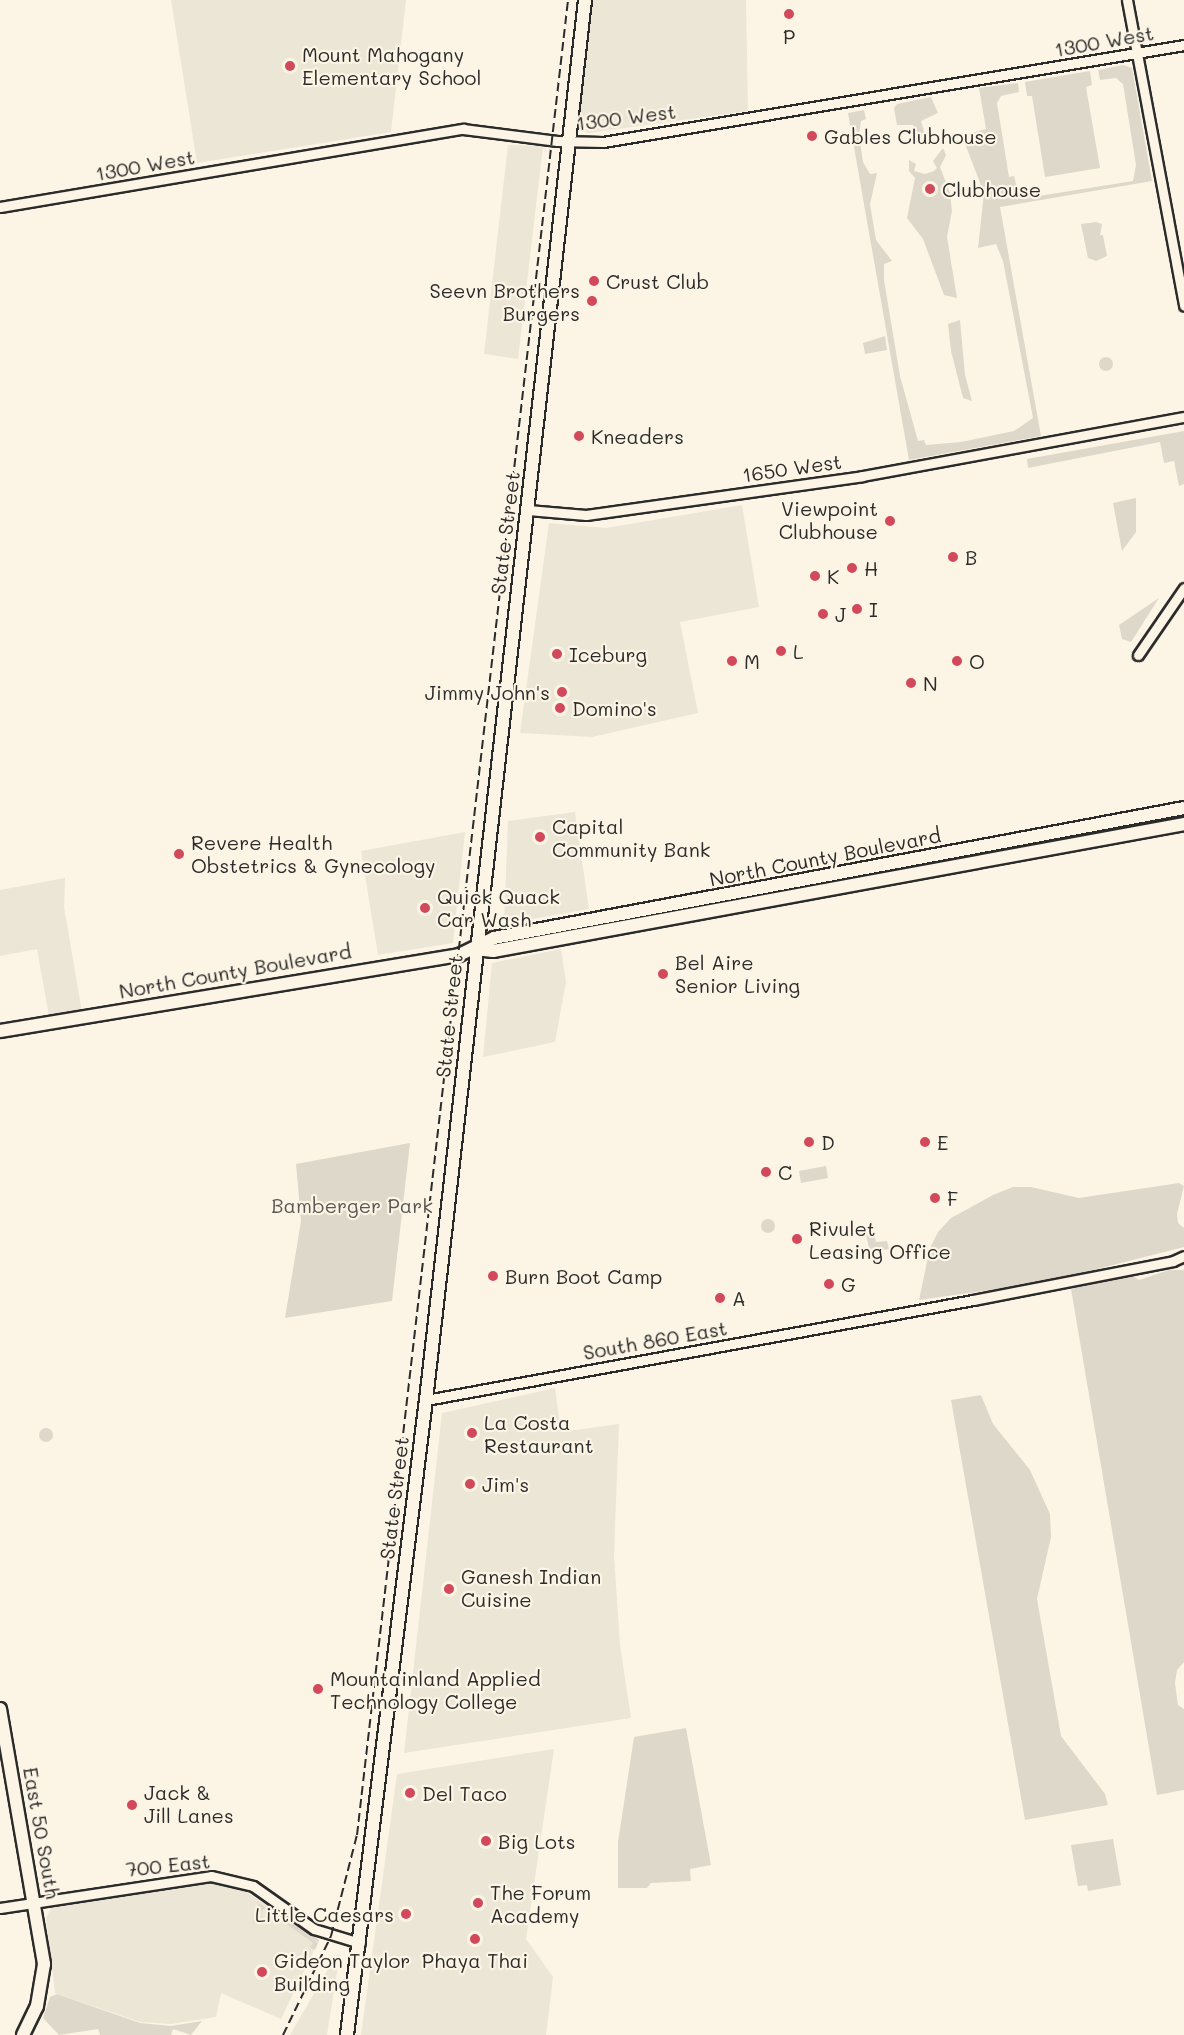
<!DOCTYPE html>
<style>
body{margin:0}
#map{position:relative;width:1184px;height:2035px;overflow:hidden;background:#fcf5e5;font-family:Mali,sans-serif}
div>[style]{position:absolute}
.built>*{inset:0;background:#ece6d7}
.green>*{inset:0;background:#ded8ca}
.round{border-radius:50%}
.roads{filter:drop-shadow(2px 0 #2b2b2b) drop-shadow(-2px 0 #2b2b2b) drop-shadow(0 2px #2b2b2b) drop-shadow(0 -2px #2b2b2b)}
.minor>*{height:9px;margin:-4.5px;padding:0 4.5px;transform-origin:4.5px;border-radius:4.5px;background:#fcf5e5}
.major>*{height:12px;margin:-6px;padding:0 6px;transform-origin:6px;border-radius:6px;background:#fcf5e5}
.rail>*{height:2px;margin-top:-1px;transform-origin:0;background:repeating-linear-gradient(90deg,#2b2b2b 0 9px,transparent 0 13.5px)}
.dots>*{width:16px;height:16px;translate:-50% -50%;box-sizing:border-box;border:3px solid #fcf5e5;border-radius:50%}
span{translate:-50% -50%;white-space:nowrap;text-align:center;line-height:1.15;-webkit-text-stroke:4.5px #fcf5e5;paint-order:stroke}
.poi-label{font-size:20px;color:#2b2b2b}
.left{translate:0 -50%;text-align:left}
.right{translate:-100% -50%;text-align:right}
.street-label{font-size:20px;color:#2b2b2b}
.park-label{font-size:20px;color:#585653}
</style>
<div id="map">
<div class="built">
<div style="clip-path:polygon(171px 0,406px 0,391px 132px,197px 163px)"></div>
<div style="clip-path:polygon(592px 0,746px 0,748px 111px,589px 133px,577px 130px)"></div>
<div style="clip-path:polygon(508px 145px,543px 146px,518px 359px,484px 354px)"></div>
<div style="clip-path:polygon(742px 505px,759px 607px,680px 622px,698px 713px,592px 737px,520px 733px,549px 523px,606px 528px)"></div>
<div style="clip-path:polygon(575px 812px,589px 909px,504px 924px,508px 821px)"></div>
<div style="clip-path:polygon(465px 832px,453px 943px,378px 955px,361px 851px)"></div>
<div style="clip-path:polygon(65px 878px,64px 907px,82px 1012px,49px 1016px,37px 949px,0 956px,0 890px)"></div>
<div style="clip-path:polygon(561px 949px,566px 982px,555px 1042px,483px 1057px,492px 963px)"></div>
<div style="clip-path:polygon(555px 1388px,561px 1432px,619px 1424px,614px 1555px,620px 1645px,631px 1718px,404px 1753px,442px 1413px)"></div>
<div style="clip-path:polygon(554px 1749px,526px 1939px,553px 1977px,546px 2035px,361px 2035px,397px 1774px)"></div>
<div style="clip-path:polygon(209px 1883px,245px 1891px,319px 1940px,281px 2019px,221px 1993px,216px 2017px,171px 2024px,140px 2022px,55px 1993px,46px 1918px,51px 1908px)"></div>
<div style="clip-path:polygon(340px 1953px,327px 2035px,290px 2035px,335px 1957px)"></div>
</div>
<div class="green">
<div style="clip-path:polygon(1123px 65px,1132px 68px,1152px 181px,1000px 207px,1041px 436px,909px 460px,848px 113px,864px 110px,866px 119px,861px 121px,859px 135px,863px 162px,870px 174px,877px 173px,870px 204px,876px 240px,892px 261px,884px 264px,884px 280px,900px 376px,918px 441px,924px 440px,926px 445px,961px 442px,1014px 431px,1033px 418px,1003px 261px,996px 244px,978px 248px,984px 193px,962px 136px,986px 129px,979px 88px,1018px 83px,1019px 92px,1001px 96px,997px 103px,1009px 177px,1014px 176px,1020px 199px,1133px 181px,1136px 165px,1123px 84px,1116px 78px,1100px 80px,1098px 70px)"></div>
<div style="clip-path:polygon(1090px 71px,1092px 85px,1086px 87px,1100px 168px,1045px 177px,1032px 96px,1027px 96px,1025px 82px)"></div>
<div style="clip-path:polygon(931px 97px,938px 113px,921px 121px,927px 141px,917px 143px,913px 125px,897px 125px,894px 108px,897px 104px)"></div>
<div style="clip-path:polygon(943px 148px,946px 155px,940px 167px,950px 193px,952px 211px,947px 237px,957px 298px,944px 295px,923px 239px,907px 218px,915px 178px,909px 171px,909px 160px,916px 164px,914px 171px,925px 174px,934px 171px,937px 168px,933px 161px)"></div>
<div style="clip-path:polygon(1096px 222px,1102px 224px,1100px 235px,1103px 235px,1107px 256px,1096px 261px,1088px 258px,1081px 224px)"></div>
<div style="clip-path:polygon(960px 320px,965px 375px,972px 401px,963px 398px,951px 351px,948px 324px)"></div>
<div style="clip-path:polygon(885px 336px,887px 350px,865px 354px,863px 343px)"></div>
<div class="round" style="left:1099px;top:357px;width:14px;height:14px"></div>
<div style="clip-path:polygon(1184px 431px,1184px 484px,1179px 486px,1174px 461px,1164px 463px,1160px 442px,1028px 468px,1027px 459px)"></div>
<div style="clip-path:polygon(1136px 498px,1136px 532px,1122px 551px,1113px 503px)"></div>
<div style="clip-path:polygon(1159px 598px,1131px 642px,1122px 639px,1119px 625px)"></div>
<div style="clip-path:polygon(410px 1143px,392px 1301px,285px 1318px,301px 1221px,296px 1164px)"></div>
<div style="clip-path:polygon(826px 1166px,828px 1178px,801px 1183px,799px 1171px)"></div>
<div style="clip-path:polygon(1179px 1183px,1184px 1186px,1177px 1214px,1178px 1223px,1184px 1228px,1184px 1247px,1042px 1283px,919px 1300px,930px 1248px,938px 1232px,951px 1218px,993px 1195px,1013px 1187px,1031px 1187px,1079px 1198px)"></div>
<div class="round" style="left:761px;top:1219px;width:14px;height:14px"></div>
<div style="clip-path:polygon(874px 1234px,876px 1242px,887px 1241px,889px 1249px,870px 1252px,866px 1235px)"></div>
<div style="clip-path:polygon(1169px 1270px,1184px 1270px,1184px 1662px,1177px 1670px,1175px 1683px,1178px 1705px,1184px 1709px,1184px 1790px,1157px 1795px,1071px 1289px,1130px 1274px,1139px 1280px)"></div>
<div style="clip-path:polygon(981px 1395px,993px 1424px,1030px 1470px,1050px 1514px,1051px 1537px,1037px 1599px,1061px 1736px,1105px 1794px,1108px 1805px,1025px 1820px,951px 1400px)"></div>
<div class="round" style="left:39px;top:1428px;width:14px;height:14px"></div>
<div style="clip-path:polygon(686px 1728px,711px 1865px,690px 1869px,691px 1881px,651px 1883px,647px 1888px,618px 1888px,618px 1842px,634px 1737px)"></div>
<div style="clip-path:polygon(1113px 1839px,1121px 1885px,1088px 1891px,1087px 1885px,1078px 1886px,1071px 1845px)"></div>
<div style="clip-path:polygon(261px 1901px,319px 1940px,319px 1942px,301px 1933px)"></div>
<div style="clip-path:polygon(259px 1903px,318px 1943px,315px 1950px,310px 1947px,313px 1943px,264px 1908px,252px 1925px)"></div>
<div style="clip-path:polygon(57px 1994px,140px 2023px,171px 2026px,202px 2021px,191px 2035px,173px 2029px,171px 2035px,100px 2035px,98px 2029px,59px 2035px,43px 2018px,50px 1997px)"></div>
</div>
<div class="roads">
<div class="minor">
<div style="left:1127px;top:0;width:311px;rotate:79.4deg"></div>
<div style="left:0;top:207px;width:470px;rotate:-9.6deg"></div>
<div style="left:463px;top:129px;width:95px;rotate:7.3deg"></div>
<div style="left:557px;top:141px;width:46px;rotate:1.2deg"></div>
<div style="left:603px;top:142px;width:589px;rotate:-9.48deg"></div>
<div style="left:528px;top:510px;width:58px;rotate:4.9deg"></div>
<div style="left:586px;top:515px;width:279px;rotate:-8deg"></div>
<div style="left:862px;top:476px;width:327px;rotate:-10.4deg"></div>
<div style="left:1138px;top:655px;width:81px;rotate:-55.5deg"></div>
<div style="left:426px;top:1400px;width:556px;rotate:-10.36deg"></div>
<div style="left:973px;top:1300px;width:204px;rotate:-11deg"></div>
<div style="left:1173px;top:1261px;width:12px;rotate:-24deg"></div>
<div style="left:0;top:1908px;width:213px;rotate:-8.6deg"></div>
<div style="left:211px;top:1876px;width:43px;rotate:13.4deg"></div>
<div style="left:253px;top:1886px;width:75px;rotate:35.2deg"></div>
<div style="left:314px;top:1929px;width:48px;rotate:16.9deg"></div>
</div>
<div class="major">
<div style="left:476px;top:949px;width:17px;rotate:7deg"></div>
<div style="left:493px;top:951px;width:703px;rotate:-10.41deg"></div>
<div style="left:0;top:1031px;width:465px;rotate:-9.4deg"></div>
<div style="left:459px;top:955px;width:39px;rotate:-26deg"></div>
<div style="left:494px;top:938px;width:702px;rotate:-10.67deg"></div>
<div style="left:0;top:1709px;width:259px;rotate:80.2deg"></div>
<div style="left:44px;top:1964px;width:43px;rotate:99.5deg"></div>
<div style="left:37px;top:2006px;width:32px;rotate:116deg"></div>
<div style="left:347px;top:2035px;width:640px;rotate:-82.91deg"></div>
<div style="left:426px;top:1400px;width:1409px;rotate:-83.52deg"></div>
</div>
</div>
<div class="rail">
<div style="left:283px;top:2035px;width:110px;rotate:-64.1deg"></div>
<div style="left:331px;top:1936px;width:104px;rotate:-75.6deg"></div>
<div style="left:357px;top:1835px;width:1847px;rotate:-83.44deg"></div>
</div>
<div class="dots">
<div style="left:789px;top:14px;background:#d1495b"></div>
<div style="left:290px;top:66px;background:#d1495b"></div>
<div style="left:812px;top:136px;background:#d1495b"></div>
<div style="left:930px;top:189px;background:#d1495b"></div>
<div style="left:594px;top:281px;background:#d1495b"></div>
<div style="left:592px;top:301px;background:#d1495b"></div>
<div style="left:579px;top:436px;background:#d1495b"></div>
<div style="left:890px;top:521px;background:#d1495b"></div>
<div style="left:953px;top:557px;background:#d1495b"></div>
<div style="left:852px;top:568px;background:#d1495b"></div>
<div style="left:815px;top:576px;background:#d1495b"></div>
<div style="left:857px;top:609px;background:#d1495b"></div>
<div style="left:823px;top:614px;background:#d1495b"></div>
<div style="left:781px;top:651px;background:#d1495b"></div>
<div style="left:557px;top:654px;background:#d1495b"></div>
<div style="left:732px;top:661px;background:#d1495b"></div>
<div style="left:957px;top:661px;background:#d1495b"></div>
<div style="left:911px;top:683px;background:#d1495b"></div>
<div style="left:562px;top:692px;background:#d1495b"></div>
<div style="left:560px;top:708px;background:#d1495b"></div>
<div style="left:540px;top:837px;background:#d1495b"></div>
<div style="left:179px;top:854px;background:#d1495b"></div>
<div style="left:425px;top:908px;background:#d1495b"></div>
<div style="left:663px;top:974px;background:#d1495b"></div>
<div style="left:809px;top:1142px;background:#d1495b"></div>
<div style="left:925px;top:1142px;background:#d1495b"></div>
<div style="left:766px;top:1172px;background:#d1495b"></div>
<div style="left:935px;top:1198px;background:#d1495b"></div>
<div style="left:797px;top:1239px;background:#d1495b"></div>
<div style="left:493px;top:1276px;background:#d1495b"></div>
<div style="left:829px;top:1284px;background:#d1495b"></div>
<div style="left:720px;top:1298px;background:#d1495b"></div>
<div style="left:472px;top:1433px;background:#d1495b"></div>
<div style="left:470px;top:1484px;background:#d1495b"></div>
<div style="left:449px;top:1589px;background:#d1495b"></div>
<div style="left:318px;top:1689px;background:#d1495b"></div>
<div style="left:410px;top:1793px;background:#d1495b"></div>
<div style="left:132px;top:1805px;background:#d1495b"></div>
<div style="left:486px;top:1841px;background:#d1495b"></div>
<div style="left:478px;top:1903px;background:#d1495b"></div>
<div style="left:406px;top:1914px;background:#d1495b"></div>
<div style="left:475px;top:1939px;background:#d1495b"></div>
<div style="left:262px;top:1972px;background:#d1495b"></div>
</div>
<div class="poi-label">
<span style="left:789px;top:36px">P</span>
<span class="left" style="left:302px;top:66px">Mount Mahogany<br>Elementary School</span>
<span class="left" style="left:824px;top:136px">Gables Clubhouse</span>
<span class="left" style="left:942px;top:189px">Clubhouse</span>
<span class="left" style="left:606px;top:281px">Crust Club</span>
<span class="right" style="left:580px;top:302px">Seevn Brothers<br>Burgers</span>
<span class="left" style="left:591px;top:436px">Kneaders</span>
<span class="right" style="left:878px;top:520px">Viewpoint<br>Clubhouse</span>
<span class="left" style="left:965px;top:557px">B</span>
<span class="left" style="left:864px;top:568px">H</span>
<span class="left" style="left:827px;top:576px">K</span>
<span class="left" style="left:869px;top:609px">I</span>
<span class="left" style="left:835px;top:614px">J</span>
<span class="left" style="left:793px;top:651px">L</span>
<span class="left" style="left:569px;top:654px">Iceburg</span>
<span class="left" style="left:744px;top:661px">M</span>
<span class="left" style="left:969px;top:661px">O</span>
<span class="left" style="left:923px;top:683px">N</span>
<span class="right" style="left:550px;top:692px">Jimmy John's</span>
<span class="left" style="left:572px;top:708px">Domino's</span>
<span class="left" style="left:552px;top:838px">Capital<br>Community Bank</span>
<span class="left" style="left:191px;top:854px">Revere Health<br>Obstetrics &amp; Gynecology</span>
<span class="left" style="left:437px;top:908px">Quick Quack<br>Car Wash</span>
<span class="left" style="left:675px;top:974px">Bel Aire<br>Senior Living</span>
<span class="left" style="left:821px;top:1142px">D</span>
<span class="left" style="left:937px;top:1142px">E</span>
<span class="left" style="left:778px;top:1172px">C</span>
<span class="left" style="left:947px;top:1198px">F</span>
<span class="left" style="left:809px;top:1240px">Rivulet<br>Leasing Office</span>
<span class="left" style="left:505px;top:1276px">Burn Boot Camp</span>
<span class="left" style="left:841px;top:1284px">G</span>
<span class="left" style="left:732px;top:1298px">A</span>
<span class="left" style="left:484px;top:1434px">La Costa<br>Restaurant</span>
<span class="left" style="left:482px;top:1484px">Jim's</span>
<span class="left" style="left:461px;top:1588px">Ganesh Indian<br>Cuisine</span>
<span class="left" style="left:330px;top:1690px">Mountainland Applied<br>Technology College</span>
<span class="left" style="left:144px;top:1804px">Jack &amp;<br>Jill Lanes</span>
<span class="left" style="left:422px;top:1793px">Del Taco</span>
<span class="left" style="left:498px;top:1841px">Big Lots</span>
<span class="left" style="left:490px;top:1904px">The Forum<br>Academy</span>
<span class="right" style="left:394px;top:1914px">Little Caesars</span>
<span class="left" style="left:274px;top:1972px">Gideon Taylor<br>Building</span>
<span style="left:475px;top:1960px">Phaya Thai</span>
</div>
<div class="street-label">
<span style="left:1104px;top:41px;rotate:-10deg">1300 West</span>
<span style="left:626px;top:117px;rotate:-7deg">1300 West</span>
<span style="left:145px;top:165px;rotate:-10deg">1300 West</span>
<span style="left:792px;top:468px;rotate:-8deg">1650 West</span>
<span style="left:505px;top:533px;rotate:-83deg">State Street</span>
<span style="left:825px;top:857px;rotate:-11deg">North County Boulevard</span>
<span style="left:235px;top:971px;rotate:-10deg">North County Boulevard</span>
<span style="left:449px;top:1016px;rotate:-84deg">State Street</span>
<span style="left:655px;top:1340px;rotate:-10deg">South 860 East</span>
<span style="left:394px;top:1498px;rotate:-83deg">State Street</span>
<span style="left:42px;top:1833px;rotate:80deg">East 50 South</span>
<span style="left:168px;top:1865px;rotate:-6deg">700 East</span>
</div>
<div class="park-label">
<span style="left:352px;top:1205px">Bamberger Park</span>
</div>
</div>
